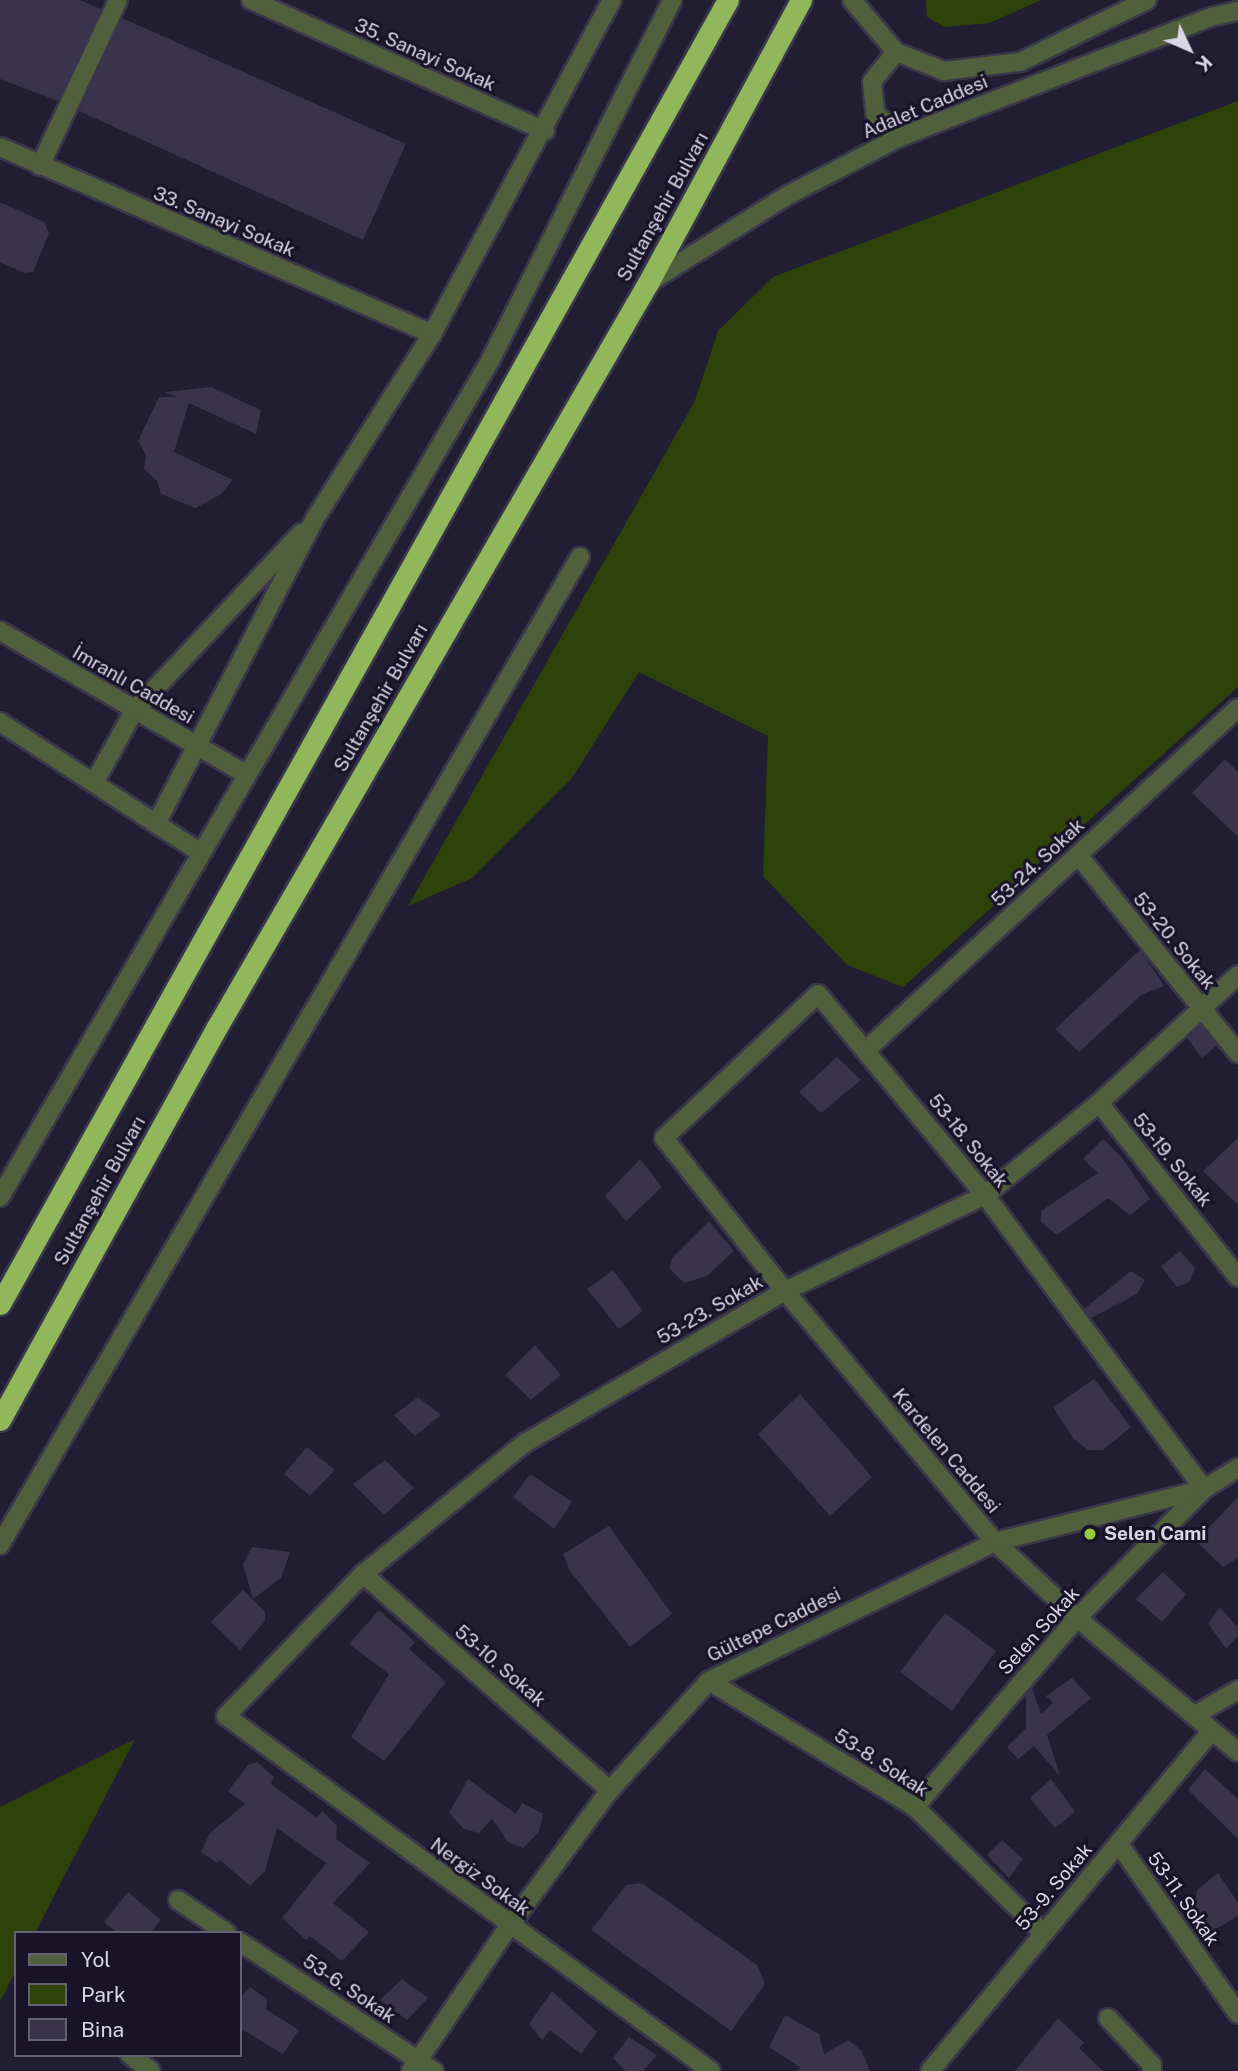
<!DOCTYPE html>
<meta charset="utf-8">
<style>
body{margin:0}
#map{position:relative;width:1238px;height:2071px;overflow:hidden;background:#211d32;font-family:"Public Sans",sans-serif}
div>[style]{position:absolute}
.green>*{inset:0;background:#2e430a}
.building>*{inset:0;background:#39344c}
.roads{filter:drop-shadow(2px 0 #3b374b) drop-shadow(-2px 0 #3b374b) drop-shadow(0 2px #3b374b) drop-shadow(0 -2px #3b374b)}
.street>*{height:18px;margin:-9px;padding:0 9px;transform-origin:9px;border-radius:9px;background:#505f3c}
.highway>*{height:21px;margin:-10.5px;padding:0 10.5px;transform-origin:10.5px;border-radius:10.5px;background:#90b75a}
.dots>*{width:19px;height:19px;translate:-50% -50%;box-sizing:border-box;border:4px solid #181328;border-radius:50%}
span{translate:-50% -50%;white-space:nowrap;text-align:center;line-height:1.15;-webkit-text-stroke:6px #181328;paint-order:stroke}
.street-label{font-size:19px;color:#d9d6e5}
.poi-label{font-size:19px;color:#d9d6e5;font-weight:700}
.left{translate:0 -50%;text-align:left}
.legend{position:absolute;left:14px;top:1931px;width:228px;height:126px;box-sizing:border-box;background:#181328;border:2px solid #656174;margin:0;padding:9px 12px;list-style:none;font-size:21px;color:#d9d6e5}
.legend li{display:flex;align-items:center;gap:14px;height:35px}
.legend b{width:35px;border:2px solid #656174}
.north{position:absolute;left:1154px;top:14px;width:70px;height:70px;-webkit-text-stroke:5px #181328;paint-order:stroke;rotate:134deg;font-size:19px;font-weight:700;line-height:28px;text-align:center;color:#d9d6e5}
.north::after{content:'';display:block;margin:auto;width:24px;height:32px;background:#d9d6e5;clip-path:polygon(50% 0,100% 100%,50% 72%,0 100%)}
</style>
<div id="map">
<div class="green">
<div style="clip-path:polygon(926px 0,1041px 0,990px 23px,944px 27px,927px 17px)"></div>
<div style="clip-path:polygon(1238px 101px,1238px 687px,903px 987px,847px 965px,763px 876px,768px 736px,639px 672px,572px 778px,472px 878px,408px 906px,694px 403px,718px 331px,773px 277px)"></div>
<div style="clip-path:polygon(135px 1739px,35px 1933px,16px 1933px,16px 1971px,0 2001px,0 1807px)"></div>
</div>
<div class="building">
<div style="clip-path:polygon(0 0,80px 0,101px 9px,58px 101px,0 79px)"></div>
<div style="clip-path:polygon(122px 18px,406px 144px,363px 240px,79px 111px)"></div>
<div style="clip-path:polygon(0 202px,44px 222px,49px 233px,33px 272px,24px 273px,0 262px)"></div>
<div style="clip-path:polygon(211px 387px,261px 410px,256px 434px,189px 403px,174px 452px,233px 480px,220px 495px,195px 508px,161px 494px,157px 481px,144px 469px,146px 455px,138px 441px,159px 397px,176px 397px,165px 392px)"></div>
<div style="clip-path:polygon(1225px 759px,1238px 772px,1238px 837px,1192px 793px)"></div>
<div style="clip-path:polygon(1140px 950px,1164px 986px,1141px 995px,1079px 1052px,1055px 1029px)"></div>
<div style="clip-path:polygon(1201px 1025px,1217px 1045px,1202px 1058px,1187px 1038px)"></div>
<div style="clip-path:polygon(837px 1057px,861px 1080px,821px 1113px,799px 1092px)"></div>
<div style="clip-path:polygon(1238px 1138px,1238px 1205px,1203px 1171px)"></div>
<div style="clip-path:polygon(1103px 1139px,1123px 1159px,1150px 1199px,1130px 1215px,1108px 1198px,1057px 1235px,1041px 1222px,1041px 1211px,1098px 1173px,1083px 1159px)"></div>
<div style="clip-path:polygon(640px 1159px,662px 1187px,626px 1221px,605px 1196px)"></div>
<div style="clip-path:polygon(709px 1221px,734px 1251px,707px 1276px,684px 1283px,670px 1269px,672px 1258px)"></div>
<div style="clip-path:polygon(1180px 1251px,1195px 1268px,1189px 1282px,1177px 1287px,1161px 1266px)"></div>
<div style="clip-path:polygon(613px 1270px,643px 1311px,619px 1329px,587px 1289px)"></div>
<div style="clip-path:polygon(1131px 1271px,1145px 1280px,1137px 1294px,1091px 1318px,1084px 1309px)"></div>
<div style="clip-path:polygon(535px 1345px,561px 1375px,531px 1400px,505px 1375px)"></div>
<div style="clip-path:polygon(1094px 1379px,1131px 1427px,1103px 1450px,1088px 1450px,1074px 1439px,1053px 1407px)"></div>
<div style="clip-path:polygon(800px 1394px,872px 1477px,830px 1516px,758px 1434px)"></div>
<div style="clip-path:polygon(418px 1397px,441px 1415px,415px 1436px,394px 1415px)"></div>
<div style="clip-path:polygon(307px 1447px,335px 1470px,310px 1496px,284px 1474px)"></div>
<div style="clip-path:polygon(385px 1460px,414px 1488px,384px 1515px,353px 1484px)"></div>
<div style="clip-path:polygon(530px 1474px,572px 1502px,554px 1529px,513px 1497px)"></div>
<div style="clip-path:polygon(1238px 1497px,1238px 1558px,1223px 1567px,1196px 1541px)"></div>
<div style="clip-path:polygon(609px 1526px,672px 1614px,630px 1647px,570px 1571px,563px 1554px)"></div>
<div style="clip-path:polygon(252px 1547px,290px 1552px,281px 1578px,253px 1599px,243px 1564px)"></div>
<div style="clip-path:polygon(1163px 1572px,1186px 1594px,1162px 1622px,1136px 1599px)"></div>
<div style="clip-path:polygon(243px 1590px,265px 1612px,265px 1621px,240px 1650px,211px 1622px)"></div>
<div style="clip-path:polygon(1220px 1607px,1238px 1628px,1238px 1636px,1226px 1649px,1208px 1623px)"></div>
<div style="clip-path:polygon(379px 1610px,415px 1642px,409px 1649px,446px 1682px,384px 1761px,351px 1737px,389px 1674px,349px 1644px)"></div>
<div style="clip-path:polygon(945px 1613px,996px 1651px,952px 1711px,900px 1672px)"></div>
<div style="clip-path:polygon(1072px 1678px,1091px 1698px,1047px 1735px,1060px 1776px,1034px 1746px,1018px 1759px,1007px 1747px,1026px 1728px,1026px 1695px,1032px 1688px,1041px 1714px,1053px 1703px,1046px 1696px)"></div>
<div style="clip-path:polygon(257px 1762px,274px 1777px,271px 1784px,317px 1818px,322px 1811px,337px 1826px,336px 1839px,370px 1863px,333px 1903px,369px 1932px,342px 1961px,310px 1936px,306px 1940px,282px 1918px,326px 1863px,277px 1828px,265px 1871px,250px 1886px,220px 1860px,217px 1863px,201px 1852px,210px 1833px,245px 1804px,228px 1791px,248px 1765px)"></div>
<div style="clip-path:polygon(1205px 1769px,1238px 1799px,1238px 1839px,1188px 1790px)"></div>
<div style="clip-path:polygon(468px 1779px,516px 1814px,522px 1803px,543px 1814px,539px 1832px,523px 1848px,508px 1842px,492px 1819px,479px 1833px,464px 1829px,449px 1813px)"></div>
<div style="clip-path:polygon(1051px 1779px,1075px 1812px,1055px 1828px,1030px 1798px)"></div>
<div style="clip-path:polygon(1002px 1840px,1023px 1859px,1009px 1878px,987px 1855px)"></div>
<div style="clip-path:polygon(1218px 1873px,1238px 1903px,1238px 1916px,1211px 1932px,1195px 1908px,1197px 1890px)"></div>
<div style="clip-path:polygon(642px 1883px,757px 1965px,765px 1984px,731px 2031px,591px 1930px,626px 1885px)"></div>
<div style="clip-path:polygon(128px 1892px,161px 1920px,150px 1933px,117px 1933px,104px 1922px)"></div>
<div style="clip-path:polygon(402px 1979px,428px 1998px,407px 2020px,380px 2000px)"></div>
<div style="clip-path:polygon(250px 1987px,267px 1999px,266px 2009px,299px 2030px,283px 2054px,240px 2028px,240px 1999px)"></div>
<div style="clip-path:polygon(552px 1991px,597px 2032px,581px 2054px,550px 2030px,542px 2040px,529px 2024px)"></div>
<div style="clip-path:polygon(785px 2015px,819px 2034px,824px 2054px,848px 2040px,862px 2051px,870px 2071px,796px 2071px,801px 2068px,769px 2047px)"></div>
<div style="clip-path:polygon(1058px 2018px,1084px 2043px,1079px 2048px,1103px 2071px,1015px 2071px)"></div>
<div style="clip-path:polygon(629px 2037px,657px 2055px,643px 2071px,625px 2071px,613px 2058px)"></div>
</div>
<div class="roads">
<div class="street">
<div style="left:251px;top:0;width:322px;rotate:24deg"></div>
<div style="left:852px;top:0;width:68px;rotate:49.8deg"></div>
<div style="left:896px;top:52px;width:52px;rotate:21.6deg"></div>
<div style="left:944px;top:71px;width:77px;rotate:-6.8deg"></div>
<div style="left:1020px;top:62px;width:141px;rotate:-26deg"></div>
<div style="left:896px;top:52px;width:38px;rotate:129deg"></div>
<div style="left:872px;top:82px;width:31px;rotate:84deg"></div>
<div style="left:875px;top:113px;width:35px;rotate:44deg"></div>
<div style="left:0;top:147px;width:471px;rotate:23.4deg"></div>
<div style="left:40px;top:166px;width:183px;rotate:-64.8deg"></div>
<div style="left:648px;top:283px;width:165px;rotate:-32.2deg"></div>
<div style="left:788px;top:195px;width:126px;rotate:-27.4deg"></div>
<div style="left:900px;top:137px;width:333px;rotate:-21.1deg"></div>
<div style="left:1211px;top:17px;width:28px;rotate:-13deg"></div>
<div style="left:0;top:631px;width:285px;rotate:30.2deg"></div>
<div style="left:0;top:722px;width:240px;rotate:33.1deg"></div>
<div style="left:94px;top:783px;width:82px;rotate:-60.9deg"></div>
<div style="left:134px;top:711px;width:245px;rotate:-46.8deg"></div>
<div style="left:156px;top:824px;width:346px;rotate:-62.5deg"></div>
<div style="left:316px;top:517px;width:217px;rotate:-57.6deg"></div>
<div style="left:432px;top:334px;width:379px;rotate:-61.7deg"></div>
<div style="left:1078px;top:855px;width:255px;rotate:51.1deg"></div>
<div style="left:866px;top:1050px;width:505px;rotate:-42.59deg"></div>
<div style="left:1099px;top:1103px;width:223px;rotate:51.4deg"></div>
<div style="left:0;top:1197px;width:971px;rotate:-59.63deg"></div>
<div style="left:491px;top:359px;width:402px;rotate:-63.2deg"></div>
<div style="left:1204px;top:1489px;width:367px;rotate:-126.7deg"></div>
<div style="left:985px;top:1195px;width:261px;rotate:-129.7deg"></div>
<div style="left:818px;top:994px;width:211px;rotate:136.9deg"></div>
<div style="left:664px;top:1138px;width:195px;rotate:51.7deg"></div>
<div style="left:785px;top:1291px;width:327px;rotate:50.1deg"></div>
<div style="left:995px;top:1542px;width:112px;rotate:42.8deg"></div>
<div style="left:1077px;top:1618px;width:209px;rotate:39.8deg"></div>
<div style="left:0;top:1545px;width:1146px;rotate:-59.59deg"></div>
<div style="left:363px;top:1574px;width:328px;rotate:41.2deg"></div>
<div style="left:709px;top:1681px;width:241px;rotate:31.5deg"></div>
<div style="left:915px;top:1807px;width:180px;rotate:44.5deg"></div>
<div style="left:1195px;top:1715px;width:50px;rotate:-30.2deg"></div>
<div style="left:915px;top:1807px;width:249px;rotate:-49.4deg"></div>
<div style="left:1077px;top:1618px;width:181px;rotate:-45.4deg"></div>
<div style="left:1118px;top:1843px;width:209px;rotate:54.9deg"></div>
<div style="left:178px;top:1900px;width:59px;rotate:34deg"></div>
<div style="left:240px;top:1942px;width:233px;rotate:33.6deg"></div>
<div style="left:1108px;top:2018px;width:64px;rotate:46.9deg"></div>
<div style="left:1152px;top:2065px;width:6px;rotate:90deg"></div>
<div style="left:130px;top:2055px;width:26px;rotate:37deg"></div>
<div style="left:411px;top:2071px;width:176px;rotate:-55.9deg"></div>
<div style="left:510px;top:1925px;width:168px;rotate:-53.5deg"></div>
<div style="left:610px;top:1790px;width:147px;rotate:-47.8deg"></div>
<div style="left:709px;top:1681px;width:318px;rotate:-25.9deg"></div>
<div style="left:995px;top:1542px;width:216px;rotate:-14.2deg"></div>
<div style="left:1204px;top:1489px;width:40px;rotate:-32deg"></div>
<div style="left:711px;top:2071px;width:601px;rotate:-143.8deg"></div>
<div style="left:226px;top:1716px;width:197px;rotate:-46deg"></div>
<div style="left:363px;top:1574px;width:208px;rotate:-39deg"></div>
<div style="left:525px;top:1443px;width:301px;rotate:-30.3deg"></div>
<div style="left:785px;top:1291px;width:222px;rotate:-25.6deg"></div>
<div style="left:985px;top:1195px;width:146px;rotate:-38.9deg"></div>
<div style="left:1099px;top:1103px;width:189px;rotate:-42.6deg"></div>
<div style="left:930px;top:2071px;width:442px;rotate:-50.4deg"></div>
</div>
<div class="highway">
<div style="left:0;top:1304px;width:1493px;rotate:-60.83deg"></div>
<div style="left:0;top:1420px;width:449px;rotate:-61.1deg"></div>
<div style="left:217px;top:1027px;width:860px;rotate:-59.92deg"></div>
<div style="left:648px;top:283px;width:322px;rotate:-61.6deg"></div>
</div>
</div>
<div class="dots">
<div style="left:1090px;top:1534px;background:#96cc3a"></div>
</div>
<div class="street-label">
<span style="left:425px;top:55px;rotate:24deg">35. Sanayi Sokak</span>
<span style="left:925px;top:107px;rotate:-23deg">Adalet Caddesi</span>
<span style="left:663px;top:207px;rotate:-61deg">Sultanşehir Bulvarı</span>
<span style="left:224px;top:222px;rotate:23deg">33. Sanayi Sokak</span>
<span style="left:133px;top:685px;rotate:30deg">İmranlı Caddesi</span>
<span style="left:381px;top:698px;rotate:-60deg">Sultanşehir Bulvarı</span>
<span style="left:1038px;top:863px;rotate:-43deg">53-24. Sokak</span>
<span style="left:1174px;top:941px;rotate:51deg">53-20. Sokak</span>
<span style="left:968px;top:1141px;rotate:51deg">53-18. Sokak</span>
<span style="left:1172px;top:1160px;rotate:51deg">53-19. Sokak</span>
<span style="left:100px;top:1191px;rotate:-61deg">Sultanşehir Bulvarı</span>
<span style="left:710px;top:1310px;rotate:-30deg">53-23. Sokak</span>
<span style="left:946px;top:1451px;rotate:50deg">Kardelen Caddesi</span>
<span style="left:774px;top:1625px;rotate:-26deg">Gültepe Caddesi</span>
<span style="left:1039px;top:1631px;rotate:-48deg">Selen Sokak</span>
<span style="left:500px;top:1666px;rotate:41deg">53-10. Sokak</span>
<span style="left:881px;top:1763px;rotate:33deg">53-8. Sokak</span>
<span style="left:480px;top:1877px;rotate:36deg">Nergiz Sokak</span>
<span style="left:1054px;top:1887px;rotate:-50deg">53-9. Sokak</span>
<span style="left:1183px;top:1899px;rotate:55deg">53-11. Sokak</span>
<span style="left:349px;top:1989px;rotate:34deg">53-6. Sokak</span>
</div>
<div class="poi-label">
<span class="left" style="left:1104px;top:1534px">Selen Cami</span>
</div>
<ul class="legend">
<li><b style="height:9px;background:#505f3c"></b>Yol</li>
<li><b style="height:19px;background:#2e430a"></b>Park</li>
<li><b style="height:19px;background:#39344c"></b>Bina</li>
</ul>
<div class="north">K</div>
</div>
